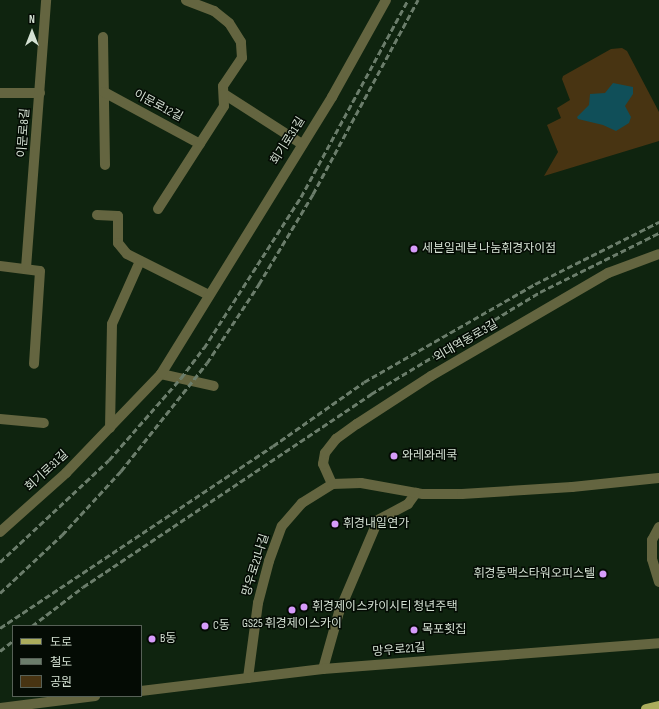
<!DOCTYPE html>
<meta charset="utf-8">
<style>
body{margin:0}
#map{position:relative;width:659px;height:709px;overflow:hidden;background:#0f240f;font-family:"Sofia Sans Condensed","Noto Sans KR",sans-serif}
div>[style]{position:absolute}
.green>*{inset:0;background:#483412}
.water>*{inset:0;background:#104f59}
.street>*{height:10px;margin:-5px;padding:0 5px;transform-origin:5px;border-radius:5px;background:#646540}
.primary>*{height:10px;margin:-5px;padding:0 5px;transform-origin:5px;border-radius:5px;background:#abad5d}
.rail>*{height:3px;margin-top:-1.5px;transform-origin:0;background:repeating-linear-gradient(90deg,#6b7d6b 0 6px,transparent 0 9px)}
.dots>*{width:11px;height:11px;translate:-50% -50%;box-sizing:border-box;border:2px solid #040b04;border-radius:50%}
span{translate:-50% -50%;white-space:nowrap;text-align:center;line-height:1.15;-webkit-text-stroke:3px #040b04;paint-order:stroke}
.street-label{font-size:12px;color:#d4e1d3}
.poi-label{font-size:12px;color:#d4e1d3}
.left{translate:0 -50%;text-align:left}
.right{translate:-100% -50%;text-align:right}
.legend{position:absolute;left:12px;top:625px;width:130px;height:72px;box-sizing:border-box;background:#040b04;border:1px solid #576157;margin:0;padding:5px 7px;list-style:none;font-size:12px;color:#d4e1d3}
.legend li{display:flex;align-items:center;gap:8px;height:20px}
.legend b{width:20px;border:1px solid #576157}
.north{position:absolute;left:12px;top:12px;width:40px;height:40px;-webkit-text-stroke:3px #040b04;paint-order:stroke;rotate:0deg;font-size:11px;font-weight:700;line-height:16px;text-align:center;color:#d4e1d3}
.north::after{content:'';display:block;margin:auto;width:14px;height:18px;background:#d4e1d3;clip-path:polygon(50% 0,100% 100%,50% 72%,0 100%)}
</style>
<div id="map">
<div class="green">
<div style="clip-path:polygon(622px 48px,627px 51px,659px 112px,659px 141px,544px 176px,558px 152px,547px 125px,561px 118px,557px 108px,570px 100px,562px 79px,563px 76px,611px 49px)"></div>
</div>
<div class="water">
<div style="clip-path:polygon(613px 83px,633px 87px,633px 94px,625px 106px,631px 117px,629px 123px,616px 131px,603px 125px,578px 119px,577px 117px,589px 105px,590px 94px,605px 93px)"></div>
</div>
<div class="street">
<div style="left:103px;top:37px;width:128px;rotate:89.1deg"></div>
<div style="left:104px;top:92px;width:109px;rotate:28.4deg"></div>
<div style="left:0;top:93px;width:40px"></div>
<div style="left:224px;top:94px;width:93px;rotate:32.7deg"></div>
<div style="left:158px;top:209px;width:122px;rotate:-57.3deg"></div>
<div style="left:224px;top:106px;width:20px;rotate:-93deg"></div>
<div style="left:223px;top:86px;width:34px;rotate:-56deg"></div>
<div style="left:242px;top:58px;width:16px;rotate:-94deg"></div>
<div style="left:241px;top:42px;width:22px;rotate:-122deg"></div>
<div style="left:229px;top:23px;width:19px;rotate:-141deg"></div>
<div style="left:214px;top:11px;width:30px;rotate:-159deg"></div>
<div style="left:97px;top:215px;width:21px;rotate:3deg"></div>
<div style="left:118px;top:216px;width:27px;rotate:90deg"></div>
<div style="left:118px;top:243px;width:14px;rotate:51deg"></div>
<div style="left:127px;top:254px;width:92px;rotate:26.6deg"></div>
<div style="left:0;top:266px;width:40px;rotate:7.1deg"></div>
<div style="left:40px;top:271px;width:93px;rotate:93.7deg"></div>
<div style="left:26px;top:268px;width:269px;rotate:-85.7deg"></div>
<div style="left:161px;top:374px;width:54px;rotate:12.8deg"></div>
<div style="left:0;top:419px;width:44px;rotate:5.2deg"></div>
<div style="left:110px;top:428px;width:104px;rotate:-88.9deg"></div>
<div style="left:112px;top:324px;width:69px;rotate:-66deg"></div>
<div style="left:332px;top:484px;width:22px;rotate:-114deg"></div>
<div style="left:323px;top:464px;width:11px;rotate:-80deg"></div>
<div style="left:325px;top:453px;width:18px;rotate:-52deg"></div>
<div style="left:336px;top:439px;width:26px;rotate:-36deg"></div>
<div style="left:357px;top:424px;width:88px;rotate:-33deg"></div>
<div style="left:431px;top:376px;width:205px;rotate:-30.2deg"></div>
<div style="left:608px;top:273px;width:54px;rotate:-20.4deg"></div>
<div style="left:659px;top:527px;width:15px;rotate:118deg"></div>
<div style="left:652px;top:540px;width:19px;rotate:90deg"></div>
<div style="left:652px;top:559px;width:24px;rotate:73deg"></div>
<div style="left:0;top:532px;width:89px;rotate:-41.8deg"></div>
<div style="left:66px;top:473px;width:137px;rotate:-46.2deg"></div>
<div style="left:161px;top:374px;width:326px;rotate:-58.3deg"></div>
<div style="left:332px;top:97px;width:111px;rotate:-60.9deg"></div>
<div style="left:323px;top:669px;width:59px;rotate:-74.3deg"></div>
<div style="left:339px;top:612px;width:100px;rotate:-67deg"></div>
<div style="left:378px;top:520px;width:34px;rotate:-28deg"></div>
<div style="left:408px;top:504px;width:14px;rotate:-54deg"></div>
<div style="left:248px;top:678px;width:76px;rotate:-82.4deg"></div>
<div style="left:258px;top:603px;width:43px;rotate:-75.3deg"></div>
<div style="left:269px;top:561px;width:37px;rotate:-70deg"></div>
<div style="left:282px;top:526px;width:30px;rotate:-49deg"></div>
<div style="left:302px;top:503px;width:36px;rotate:-32deg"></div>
<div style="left:332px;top:484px;width:29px;rotate:-2deg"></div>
<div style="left:361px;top:483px;width:63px;rotate:10.1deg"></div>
<div style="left:423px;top:494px;width:39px"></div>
<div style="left:462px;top:494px;width:110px;rotate:-3.6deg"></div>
<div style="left:572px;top:487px;width:87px;rotate:-5.9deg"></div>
<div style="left:141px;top:691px;width:183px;rotate:-6.9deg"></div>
<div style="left:323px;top:669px;width:337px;rotate:-4.4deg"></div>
<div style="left:0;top:708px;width:96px;rotate:-7.2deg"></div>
</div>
<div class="primary">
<div style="left:646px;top:709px;width:13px;rotate:-13deg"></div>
</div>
<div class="rail">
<div style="left:0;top:562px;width:149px;rotate:-43.1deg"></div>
<div style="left:109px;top:460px;width:109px;rotate:-48.7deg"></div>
<div style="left:181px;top:378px;width:38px;rotate:-53deg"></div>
<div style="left:204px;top:348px;width:179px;rotate:-57.3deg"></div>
<div style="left:301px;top:197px;width:224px;rotate:-61.5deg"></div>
<div style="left:0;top:593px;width:85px;rotate:-43.1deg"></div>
<div style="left:62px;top:535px;width:87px;rotate:-47.3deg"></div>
<div style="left:121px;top:471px;width:138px;rotate:-51.5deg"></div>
<div style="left:207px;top:363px;width:95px;rotate:-56.6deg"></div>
<div style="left:259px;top:284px;width:105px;rotate:-59deg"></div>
<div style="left:313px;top:194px;width:221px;rotate:-61.6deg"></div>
<div style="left:32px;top:626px;width:64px;rotate:-37.4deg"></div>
<div style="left:83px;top:587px;width:347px;rotate:-33.8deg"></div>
<div style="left:371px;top:394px;width:197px;rotate:-31.1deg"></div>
<div style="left:540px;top:292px;width:133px;rotate:-26.4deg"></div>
<div style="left:0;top:628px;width:328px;rotate:-33.7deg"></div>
<div style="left:273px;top:446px;width:111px;rotate:-35.1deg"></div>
<div style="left:364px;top:382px;width:197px;rotate:-29.8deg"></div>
<div style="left:535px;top:284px;width:139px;rotate:-26.6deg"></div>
<div style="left:0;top:651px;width:16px;rotate:-38deg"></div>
</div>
<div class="dots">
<div style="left:414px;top:249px;background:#d69bfa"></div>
<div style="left:394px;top:456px;background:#d69bfa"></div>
<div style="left:335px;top:524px;background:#d69bfa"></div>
<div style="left:603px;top:574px;background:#d69bfa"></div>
<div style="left:304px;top:607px;background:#d69bfa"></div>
<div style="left:292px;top:610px;background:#d69bfa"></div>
<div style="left:205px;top:626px;background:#d69bfa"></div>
<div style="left:414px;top:630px;background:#d69bfa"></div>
<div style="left:152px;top:639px;background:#d69bfa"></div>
</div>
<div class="street-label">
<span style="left:158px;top:106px;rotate:28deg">이문로12길</span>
<span style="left:24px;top:133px;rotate:-86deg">이문로8길</span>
<span style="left:288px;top:141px;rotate:-58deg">회기로31길</span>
<span style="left:466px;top:341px;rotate:-30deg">외대역동로3길</span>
<span style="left:47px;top:471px;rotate:-43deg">회기로31길</span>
<span style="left:256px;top:565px;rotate:-73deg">망우로21나길</span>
<span style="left:399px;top:650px;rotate:-5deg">망우로21길</span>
</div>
<div class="poi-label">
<span class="left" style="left:422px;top:249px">세븐일레븐 나눔휘경자이점</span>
<span class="left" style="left:402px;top:456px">와레와레쿡</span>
<span class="left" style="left:343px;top:524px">휘경내일연가</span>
<span class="right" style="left:595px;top:574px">휘경동맥스타워오피스텔</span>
<span class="left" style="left:312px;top:607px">휘경제이스카이시티 청년주택</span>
<span style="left:292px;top:624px">GS25 휘경제이스카이</span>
<span class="left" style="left:213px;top:626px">C동</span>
<span class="left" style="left:422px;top:630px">목포횟집</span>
<span class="left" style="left:160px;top:639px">B동</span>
</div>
<ul class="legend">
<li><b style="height:5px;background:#abad5d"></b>도로</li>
<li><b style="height:5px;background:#6b7d6b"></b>철도</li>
<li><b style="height:11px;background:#483412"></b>공원</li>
</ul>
<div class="north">N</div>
</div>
